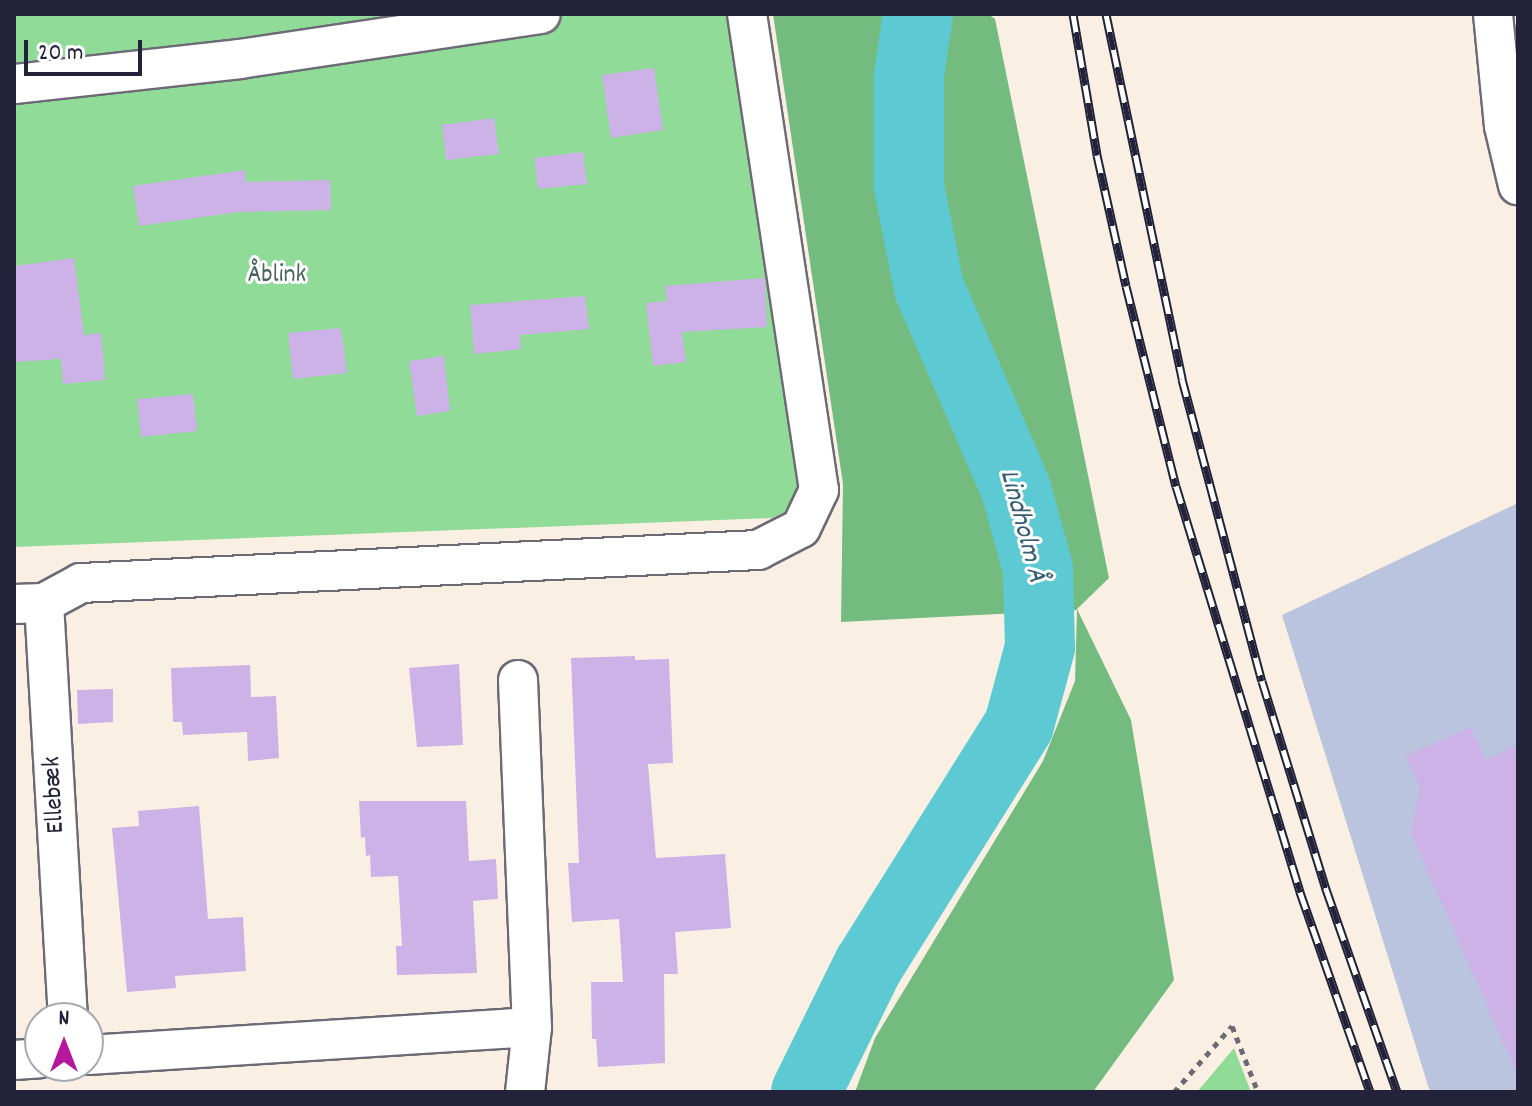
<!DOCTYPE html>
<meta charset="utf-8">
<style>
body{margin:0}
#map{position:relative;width:1532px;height:1106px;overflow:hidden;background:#f9f0e3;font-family:Dekko,sans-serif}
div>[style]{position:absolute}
.industrial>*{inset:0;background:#bac4de}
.green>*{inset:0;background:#90db97}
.forest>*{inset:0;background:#74bb80}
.river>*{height:70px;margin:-35px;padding:0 35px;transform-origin:35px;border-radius:35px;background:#5dcad3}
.building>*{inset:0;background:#ccb2e6}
.path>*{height:5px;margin-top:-2.5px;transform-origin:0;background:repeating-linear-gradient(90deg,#6d6a76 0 6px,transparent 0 12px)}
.roads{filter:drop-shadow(2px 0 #6d6a76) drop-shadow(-2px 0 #6d6a76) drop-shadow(0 2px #6d6a76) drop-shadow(0 -2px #6d6a76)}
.minor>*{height:38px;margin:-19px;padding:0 19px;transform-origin:19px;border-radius:19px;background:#fff}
.rail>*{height:9px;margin-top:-4.5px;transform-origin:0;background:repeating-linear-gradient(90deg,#fff 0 18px,#22223b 0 36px);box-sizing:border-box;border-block:2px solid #22223b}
span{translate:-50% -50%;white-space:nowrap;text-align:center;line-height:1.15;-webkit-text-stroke:6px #fff;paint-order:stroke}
.park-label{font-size:26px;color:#48635b}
.street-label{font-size:26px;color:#22223b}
.water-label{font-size:28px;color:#375d70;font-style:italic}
.frame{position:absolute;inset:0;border:16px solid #22223b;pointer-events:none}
.north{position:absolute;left:24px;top:1002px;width:80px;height:80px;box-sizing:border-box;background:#fff;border:2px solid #a7a7b1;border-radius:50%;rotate:0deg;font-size:22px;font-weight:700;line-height:32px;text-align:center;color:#22223b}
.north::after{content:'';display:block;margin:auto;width:28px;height:36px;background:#b5179e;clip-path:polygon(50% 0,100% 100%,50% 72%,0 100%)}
.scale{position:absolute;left:24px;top:40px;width:118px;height:36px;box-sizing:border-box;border:4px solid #22223b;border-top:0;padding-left:10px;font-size:24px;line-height:28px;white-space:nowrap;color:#22223b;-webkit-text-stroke:6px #fff;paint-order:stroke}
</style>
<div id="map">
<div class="industrial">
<div style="clip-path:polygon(1518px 503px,1518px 1092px,1430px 1092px,1282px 615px)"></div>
</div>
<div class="green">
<div style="clip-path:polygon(14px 14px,732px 14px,802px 495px,792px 508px,773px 518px,14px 547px)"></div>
<div style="clip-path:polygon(1234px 1048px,1251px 1092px,1197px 1092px)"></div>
</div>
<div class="forest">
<div style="clip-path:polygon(773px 14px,988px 14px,995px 19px,1109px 578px,1077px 609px,1131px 720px,1174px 980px,1093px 1092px,855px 1092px,875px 1038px,1043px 761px,1075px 681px,1077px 610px,841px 622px,843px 484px)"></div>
</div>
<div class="river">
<div style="left:806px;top:1092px;width:140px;rotate:-63.8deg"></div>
<div style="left:868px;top:966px;width:284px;rotate:-57.9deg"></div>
<div style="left:1019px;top:725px;width:81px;rotate:-74.9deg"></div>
<div style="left:1040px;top:647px;width:78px;rotate:-91.5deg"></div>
<div style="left:1038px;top:569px;width:83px;rotate:-105.4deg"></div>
<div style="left:1016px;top:489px;width:219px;rotate:-113.4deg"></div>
<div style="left:929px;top:288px;width:103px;rotate:-101.2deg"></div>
<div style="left:909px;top:187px;width:112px;rotate:-90deg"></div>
<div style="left:909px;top:75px;width:62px;rotate:-81.6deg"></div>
</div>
<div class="building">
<div style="clip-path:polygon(654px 68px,663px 130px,611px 138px,602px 75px)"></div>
<div style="clip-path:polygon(494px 118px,499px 154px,446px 160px,442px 125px)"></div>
<div style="clip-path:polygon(583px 152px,587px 184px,538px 189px,534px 158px)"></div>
<div style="clip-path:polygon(245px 170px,246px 182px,330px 180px,331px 210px,239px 212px,139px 226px,133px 186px)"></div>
<div style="clip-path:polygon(74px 258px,84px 335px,101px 333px,105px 380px,63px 384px,61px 359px,14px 362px,14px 266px)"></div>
<div style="clip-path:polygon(765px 278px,767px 327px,682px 332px,686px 362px,653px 366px,646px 303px,667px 301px,665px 286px)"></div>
<div style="clip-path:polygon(585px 296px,589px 329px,520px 335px,521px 349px,474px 354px,470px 305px)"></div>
<div style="clip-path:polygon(341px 328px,347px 373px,293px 379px,288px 333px)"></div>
<div style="clip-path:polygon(444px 356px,450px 411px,417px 416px,409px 361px)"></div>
<div style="clip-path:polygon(193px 394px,197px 431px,141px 437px,137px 399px)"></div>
<div style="clip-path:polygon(635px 656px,635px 660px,669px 659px,673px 763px,648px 764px,656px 858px,725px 854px,731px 928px,675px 932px,678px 974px,664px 974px,665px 1063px,598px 1067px,596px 1039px,592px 1039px,591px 982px,623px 982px,619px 919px,572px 922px,568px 863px,579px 863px,571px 658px)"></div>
<div style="clip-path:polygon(459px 664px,463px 745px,417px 747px,409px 668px)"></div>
<div style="clip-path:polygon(250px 665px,251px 697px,276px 696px,279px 758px,248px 761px,247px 732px,183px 735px,182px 722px,173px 722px,171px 668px)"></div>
<div style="clip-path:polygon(113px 689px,113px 722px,78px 724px,77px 690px)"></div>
<div style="clip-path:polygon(1471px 727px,1486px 760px,1518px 745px,1518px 1076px,1411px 834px,1420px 788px,1406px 756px)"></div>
<div style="clip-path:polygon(359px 801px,466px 801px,469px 861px,496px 859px,498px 899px,473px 901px,477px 973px,397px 975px,396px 946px,402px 946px,398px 876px,371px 877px,370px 855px,366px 856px,365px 837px,361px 838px)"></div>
<div style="clip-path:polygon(199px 806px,208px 919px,243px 917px,246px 971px,175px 976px,176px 988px,127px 992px,112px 828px,139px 826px,138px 811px)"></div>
</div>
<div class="path">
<div style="left:1174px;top:1092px;width:88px;rotate:-48.7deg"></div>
<div style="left:1232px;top:1026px;width:71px;rotate:68.5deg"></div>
</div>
<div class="roads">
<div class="minor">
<div style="left:1493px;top:14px;width:113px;rotate:84.4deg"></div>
<div style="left:1504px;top:126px;width:61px;rotate:76.7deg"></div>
<div style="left:14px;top:84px;width:227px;rotate:-6.3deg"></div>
<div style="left:240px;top:59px;width:304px;rotate:-8.5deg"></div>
<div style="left:44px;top:603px;width:416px;rotate:86.7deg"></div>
<div style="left:14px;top:604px;width:30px;rotate:-2deg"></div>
<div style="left:44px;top:603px;width:42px;rotate:-28.4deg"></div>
<div style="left:81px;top:583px;width:678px;rotate:-2.79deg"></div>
<div style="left:758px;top:550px;width:48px;rotate:-27.1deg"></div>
<div style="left:801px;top:528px;width:42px;rotate:-64.7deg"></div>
<div style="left:819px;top:490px;width:481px;rotate:-98.6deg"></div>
<div style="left:518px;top:680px;width:347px;rotate:87.7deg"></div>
<div style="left:532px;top:1027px;width:65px;rotate:96.1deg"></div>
<div style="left:88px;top:1055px;width:445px;rotate:-3.6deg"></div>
<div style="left:14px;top:1060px;width:26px;rotate:-4deg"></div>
</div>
</div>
<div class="rail">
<div style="left:1073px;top:14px;width:143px;rotate:80.3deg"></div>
<div style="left:1097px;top:155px;width:134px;rotate:77.5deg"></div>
<div style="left:1126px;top:286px;width:206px;rotate:76deg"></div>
<div style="left:1176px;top:486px;width:425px;rotate:73deg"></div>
<div style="left:1300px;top:892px;width:212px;rotate:70.7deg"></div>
<div style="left:1106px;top:14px;width:373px;rotate:78.2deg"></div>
<div style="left:1182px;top:379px;width:312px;rotate:75.2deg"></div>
<div style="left:1262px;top:681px;width:218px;rotate:72.9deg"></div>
<div style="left:1326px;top:889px;width:215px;rotate:70.7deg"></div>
</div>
<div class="park-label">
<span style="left:277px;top:276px">Åblink</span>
</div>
<div class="street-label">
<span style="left:55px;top:795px;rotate:-93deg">Ellebæk</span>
</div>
<div class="water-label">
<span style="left:1021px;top:526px;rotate:75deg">Lindholm Å</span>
</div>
<div class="frame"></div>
<div class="north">N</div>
<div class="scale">20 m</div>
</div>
